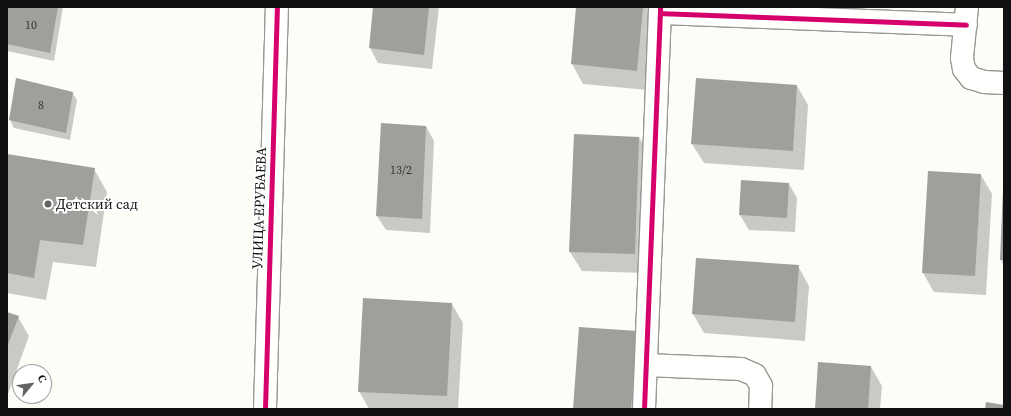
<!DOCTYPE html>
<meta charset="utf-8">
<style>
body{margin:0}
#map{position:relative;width:1011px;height:416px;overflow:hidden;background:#fdfcf7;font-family:"Source Serif 4",serif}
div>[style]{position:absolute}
.shadow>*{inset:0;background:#0003}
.building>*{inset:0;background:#a19f9c}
.roads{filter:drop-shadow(1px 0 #979795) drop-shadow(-1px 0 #979795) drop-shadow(0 1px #979795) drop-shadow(0 -1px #979795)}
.minor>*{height:22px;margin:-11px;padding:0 11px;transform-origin:11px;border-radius:11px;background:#fffffe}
.tertiary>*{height:22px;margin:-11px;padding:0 11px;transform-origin:11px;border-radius:11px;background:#fffffe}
.cycleway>*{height:5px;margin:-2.5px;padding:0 2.5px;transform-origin:2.5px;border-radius:2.5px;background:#d6006c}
.dots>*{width:11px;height:11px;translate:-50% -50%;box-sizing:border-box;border:2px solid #fff;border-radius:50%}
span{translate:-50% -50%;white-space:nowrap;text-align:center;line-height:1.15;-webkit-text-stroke:4px #fff;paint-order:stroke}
.number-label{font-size:12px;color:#353434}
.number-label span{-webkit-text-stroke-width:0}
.poi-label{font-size:14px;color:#111}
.left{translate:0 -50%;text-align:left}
.street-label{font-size:14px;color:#111}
.frame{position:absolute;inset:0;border:8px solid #111;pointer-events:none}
.north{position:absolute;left:12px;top:364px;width:40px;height:40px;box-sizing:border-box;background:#fff;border:1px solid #a0a0a0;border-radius:50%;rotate:61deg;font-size:11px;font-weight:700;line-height:16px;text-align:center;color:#111}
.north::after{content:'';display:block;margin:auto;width:14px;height:18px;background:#646362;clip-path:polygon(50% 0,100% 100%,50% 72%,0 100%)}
</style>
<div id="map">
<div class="shadow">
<div style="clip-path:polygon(7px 7px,63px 7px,54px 61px,7px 51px)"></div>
<div style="clip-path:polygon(374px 7px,439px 7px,432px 69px,378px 63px,370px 48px)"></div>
<div style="clip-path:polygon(577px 7px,656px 7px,648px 90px,583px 84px,572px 64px)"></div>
<div style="clip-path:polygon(797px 86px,808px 105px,804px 170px,704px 163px,692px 144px)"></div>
<div style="clip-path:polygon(72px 92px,77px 100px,70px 140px,14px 128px,10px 120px)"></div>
<div style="clip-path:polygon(426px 126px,434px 141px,430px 233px,386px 230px,377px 216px)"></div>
<div style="clip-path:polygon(639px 137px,650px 157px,645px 273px,582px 271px,570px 252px)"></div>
<div style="clip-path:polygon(7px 155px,94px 169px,107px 192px,96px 267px,53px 262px,46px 300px,7px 293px)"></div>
<div style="clip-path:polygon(981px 175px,992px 194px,986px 295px,934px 292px,923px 273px)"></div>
<div style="clip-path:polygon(789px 184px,797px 198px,795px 232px,749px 230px,740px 215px)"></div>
<div style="clip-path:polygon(1004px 190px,1004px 266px,1001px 260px)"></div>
<div style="clip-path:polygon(697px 259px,798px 266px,809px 286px,805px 341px,704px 333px,693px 314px)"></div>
<div style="clip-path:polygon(452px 304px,463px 323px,458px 409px,369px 409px,359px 391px)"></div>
<div style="clip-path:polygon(7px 313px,18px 317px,29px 336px,7px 397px)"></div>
<div style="clip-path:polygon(637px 332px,643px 409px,574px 409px)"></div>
<div style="clip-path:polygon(871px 367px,882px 386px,880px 409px,816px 409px)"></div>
</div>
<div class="building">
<div style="clip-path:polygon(7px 7px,58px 7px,50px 53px,7px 44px)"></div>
<div style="clip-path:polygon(373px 7px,429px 7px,424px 55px,369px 48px)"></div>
<div style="clip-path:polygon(576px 7px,643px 7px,637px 71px,571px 64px)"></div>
<div style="clip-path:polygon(16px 78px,73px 92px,66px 133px,9px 120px)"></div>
<div style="clip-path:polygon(696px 78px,797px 85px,793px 151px,691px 144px)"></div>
<div style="clip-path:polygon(381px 123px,426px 126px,422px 219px,376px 216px)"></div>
<div style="clip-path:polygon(574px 134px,639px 137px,635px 254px,569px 252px)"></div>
<div style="clip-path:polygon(7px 154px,95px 168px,83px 245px,40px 240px,34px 278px,7px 273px)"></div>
<div style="clip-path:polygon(928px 171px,981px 174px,975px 276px,922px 273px)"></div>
<div style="clip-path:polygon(741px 180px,789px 183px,787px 218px,739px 215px)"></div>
<div style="clip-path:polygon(1003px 189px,1004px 260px,1000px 260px)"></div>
<div style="clip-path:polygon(696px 258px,799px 265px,795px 322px,692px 314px)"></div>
<div style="clip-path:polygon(363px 298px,452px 303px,447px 396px,358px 392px)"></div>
<div style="clip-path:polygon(7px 312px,19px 316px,7px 347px)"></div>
<div style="clip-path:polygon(579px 327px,637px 331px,631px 409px,573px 409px)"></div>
<div style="clip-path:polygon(818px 362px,871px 366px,868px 409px,815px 409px)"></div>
<div style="clip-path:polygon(986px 402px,1004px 405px,1004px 409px,985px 409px)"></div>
</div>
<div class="roads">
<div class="minor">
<div style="left:967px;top:7px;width:51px;rotate:95.6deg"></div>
<div style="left:962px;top:58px;width:11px;rotate:80deg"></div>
<div style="left:964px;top:69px;width:11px;rotate:52deg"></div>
<div style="left:971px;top:78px;width:14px;rotate:17deg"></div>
<div style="left:984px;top:82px;width:20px;rotate:3deg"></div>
<div style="left:660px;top:13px;width:306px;rotate:2.2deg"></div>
<div style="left:646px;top:365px;width:95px;rotate:2.4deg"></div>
<div style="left:741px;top:369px;width:15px;rotate:23deg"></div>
<div style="left:755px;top:375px;width:13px;rotate:61deg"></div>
<div style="left:761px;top:386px;width:23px;rotate:92deg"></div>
<div style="left:644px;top:409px;width:402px;rotate:-87.7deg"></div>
</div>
<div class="tertiary">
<div style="left:265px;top:409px;width:402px;rotate:-88.3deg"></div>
</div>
</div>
<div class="cycleway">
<div style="left:660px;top:13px;width:306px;rotate:2.2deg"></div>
<div style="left:265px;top:409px;width:402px;rotate:-88.3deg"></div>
<div style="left:644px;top:409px;width:402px;rotate:-87.7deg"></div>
</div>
<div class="dots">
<div style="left:48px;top:204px;background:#646362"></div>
</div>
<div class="number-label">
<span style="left:31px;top:26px">10</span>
<span style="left:41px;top:106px">8</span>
<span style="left:401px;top:171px">13/2</span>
</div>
<div class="poi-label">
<span class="left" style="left:56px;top:204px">Детский сад</span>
</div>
<div class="street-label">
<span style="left:259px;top:208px;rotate:-88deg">УЛИЦА ЕРУБАЕВА</span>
</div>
<div class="frame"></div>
<div class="north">С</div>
</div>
